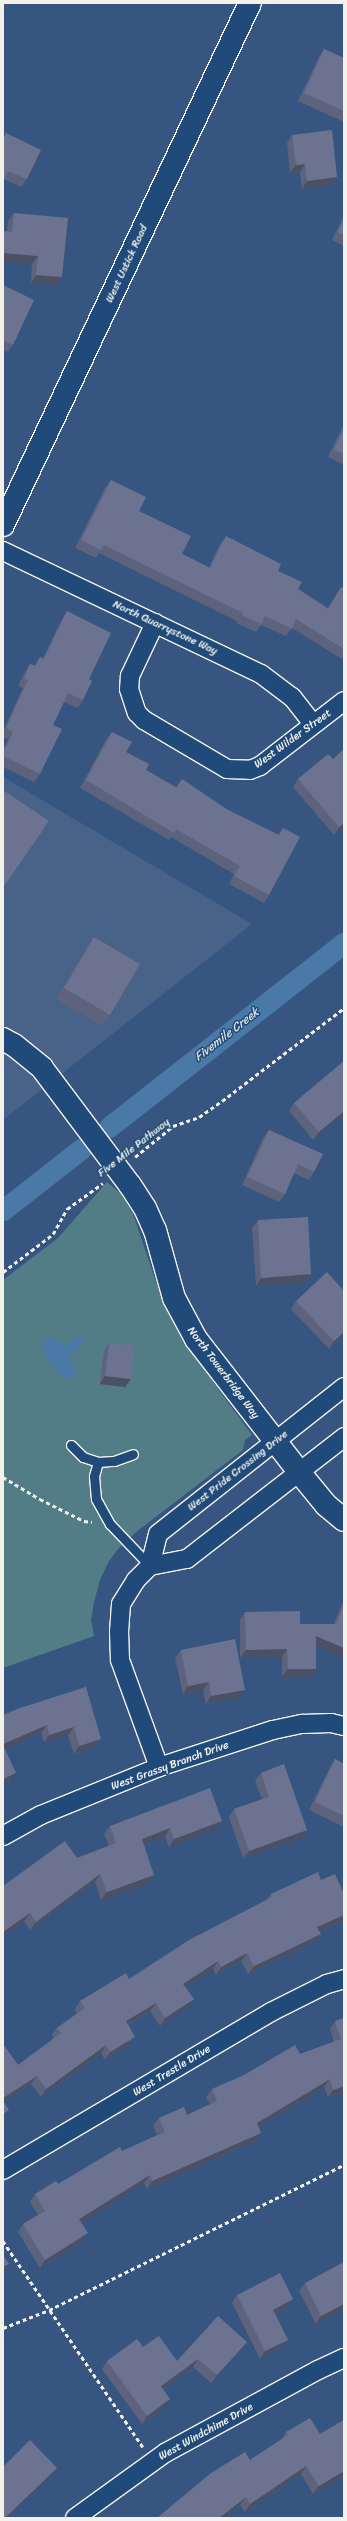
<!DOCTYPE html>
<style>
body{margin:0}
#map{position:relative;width:347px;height:2521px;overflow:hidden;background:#365681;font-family:Sriracha,sans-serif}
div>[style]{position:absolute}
.built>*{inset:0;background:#496288}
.green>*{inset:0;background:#527d86}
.water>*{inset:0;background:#4b79a7}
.canal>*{height:21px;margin:-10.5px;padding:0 10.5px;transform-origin:10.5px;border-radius:10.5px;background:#4b79a7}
.path>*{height:2.5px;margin-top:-1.25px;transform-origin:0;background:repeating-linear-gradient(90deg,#f4f1e8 0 4px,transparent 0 7px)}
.roads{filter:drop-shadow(1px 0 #f4f1e8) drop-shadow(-1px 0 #f4f1e8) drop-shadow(0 1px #f4f1e8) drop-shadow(0 -1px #f4f1e8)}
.service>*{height:9px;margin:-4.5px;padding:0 4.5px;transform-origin:4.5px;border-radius:4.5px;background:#1f4a7a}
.minor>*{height:18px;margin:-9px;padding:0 9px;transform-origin:9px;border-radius:9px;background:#1f4a7a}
.tertiary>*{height:22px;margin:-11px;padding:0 11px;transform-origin:11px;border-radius:11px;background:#1f4a7a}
.secondary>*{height:22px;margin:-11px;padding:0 11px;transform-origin:11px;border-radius:11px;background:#1f4a7a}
.wall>*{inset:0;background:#5d637c}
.shaded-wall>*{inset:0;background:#4c5065}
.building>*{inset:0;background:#6c7390}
span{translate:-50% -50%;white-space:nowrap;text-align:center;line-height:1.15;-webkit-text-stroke:3px #1f4a7a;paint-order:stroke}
.street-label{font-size:11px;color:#f4f1e8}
.water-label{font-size:12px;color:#dbdfde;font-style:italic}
.frame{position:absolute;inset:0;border:4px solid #f4f1e8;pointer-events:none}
</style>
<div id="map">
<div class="built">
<div style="clip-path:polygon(3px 777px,252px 924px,3px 1120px)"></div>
</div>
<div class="green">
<div style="clip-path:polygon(107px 1182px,120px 1193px,133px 1214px,157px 1285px,183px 1341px,252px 1435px,245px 1440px,243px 1450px,136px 1532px,118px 1549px,109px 1561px,100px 1580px,94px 1602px,91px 1620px,94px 1636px,3px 1668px,3px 1280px,58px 1238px)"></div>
</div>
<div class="water">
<div style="clip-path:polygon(78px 1336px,83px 1339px,83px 1344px,68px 1357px,75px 1368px,75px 1374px,70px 1378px,63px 1378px,48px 1361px,44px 1352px,43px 1343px,51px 1337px,66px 1346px,72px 1339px)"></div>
</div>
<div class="canal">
<div style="left:109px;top:1127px;width:298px;rotate:-38.1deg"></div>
<div style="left:3px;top:1210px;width:99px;rotate:-38deg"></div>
</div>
<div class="path">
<div style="left:135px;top:1157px;width:49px;rotate:-39.2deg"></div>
<div style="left:173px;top:1126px;width:28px;rotate:-19deg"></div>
<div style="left:199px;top:1117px;width:28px;rotate:-35deg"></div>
<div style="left:222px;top:1101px;width:153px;rotate:-37.3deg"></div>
<div style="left:3px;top:1272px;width:63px;rotate:-37.2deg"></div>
<div style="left:53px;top:1234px;width:29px;rotate:-61deg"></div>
<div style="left:67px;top:1209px;width:44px;rotate:-35.8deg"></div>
<div style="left:3px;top:1477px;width:43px;rotate:30.7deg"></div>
<div style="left:40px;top:1499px;width:49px;rotate:26.6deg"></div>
<div style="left:84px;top:1521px;width:8px;rotate:7deg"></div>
<div style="left:3px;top:2241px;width:249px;rotate:55.8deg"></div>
<div style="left:3px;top:2328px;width:49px;rotate:-21.4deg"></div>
<div style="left:49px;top:2310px;width:329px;rotate:-26.2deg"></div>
</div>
<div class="roads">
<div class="service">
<div style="left:71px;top:1445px;width:17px;rotate:45deg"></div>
<div style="left:83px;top:1457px;width:16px;rotate:18deg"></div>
<div style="left:98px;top:1462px;width:16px;rotate:-4deg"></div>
<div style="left:114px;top:1461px;width:20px;rotate:-20deg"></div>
<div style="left:98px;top:1462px;width:15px;rotate:106deg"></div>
<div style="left:94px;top:1476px;width:23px;rotate:85deg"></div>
<div style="left:96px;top:1499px;width:29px;rotate:61deg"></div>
<div style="left:110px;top:1524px;width:58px;rotate:46.4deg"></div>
</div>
<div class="minor">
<div style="left:3px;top:551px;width:286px;rotate:25.5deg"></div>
<div style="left:261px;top:674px;width:39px;rotate:37deg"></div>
<div style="left:292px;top:697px;width:34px;rotate:52deg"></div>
<div style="left:155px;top:623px;width:59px;rotate:115.3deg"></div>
<div style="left:130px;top:676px;width:13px;rotate:94deg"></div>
<div style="left:129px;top:689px;width:25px;rotate:72deg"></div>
<div style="left:137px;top:713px;width:10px;rotate:45deg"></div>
<div style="left:144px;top:720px;width:96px;rotate:30.6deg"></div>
<div style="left:227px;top:769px;width:23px;rotate:2deg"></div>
<div style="left:250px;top:770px;width:11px;rotate:-22deg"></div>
<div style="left:260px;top:766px;width:106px;rotate:-37.7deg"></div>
<div style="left:344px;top:1387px;width:237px;rotate:141.7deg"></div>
<div style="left:158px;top:1534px;width:33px;rotate:104deg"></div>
<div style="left:150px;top:1566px;width:38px;rotate:-11deg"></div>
<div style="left:187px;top:1559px;width:199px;rotate:-37.8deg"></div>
<div style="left:150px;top:1566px;width:20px;rotate:135deg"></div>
<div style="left:136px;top:1580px;width:28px;rotate:122deg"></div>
<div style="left:121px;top:1604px;width:27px;rotate:94deg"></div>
<div style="left:119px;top:1631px;width:29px;rotate:88deg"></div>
<div style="left:120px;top:1660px;width:114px;rotate:70deg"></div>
<div style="left:3px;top:1836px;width:43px;rotate:-28.9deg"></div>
<div style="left:41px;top:1815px;width:127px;rotate:-22.1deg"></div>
<div style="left:159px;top:1767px;width:120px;rotate:-18deg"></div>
<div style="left:273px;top:1730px;width:30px;rotate:-12deg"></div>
<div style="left:302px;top:1724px;width:29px;rotate:-2deg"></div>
<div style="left:331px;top:1723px;width:13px;rotate:13deg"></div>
<div style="left:3px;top:2170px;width:311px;rotate:-30.5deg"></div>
<div style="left:271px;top:2012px;width:63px;rotate:-26.6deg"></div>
<div style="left:327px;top:1984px;width:18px;rotate:-16deg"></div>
<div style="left:75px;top:2518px;width:111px;rotate:-35.8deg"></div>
<div style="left:165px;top:2453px;width:174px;rotate:-28.5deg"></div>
<div style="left:318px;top:2370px;width:29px;rotate:-25deg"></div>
</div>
<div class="tertiary">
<div style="left:3px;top:1039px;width:13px;rotate:29deg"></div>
<div style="left:14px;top:1045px;width:36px;rotate:39deg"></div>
<div style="left:42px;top:1068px;width:146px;rotate:53.1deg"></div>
<div style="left:130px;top:1185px;width:27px;rotate:57deg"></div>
<div style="left:145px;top:1208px;width:24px;rotate:66deg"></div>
<div style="left:155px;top:1230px;width:71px;rotate:74.4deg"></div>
<div style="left:174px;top:1298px;width:47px;rotate:61.8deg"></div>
<div style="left:196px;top:1339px;width:168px;rotate:52.2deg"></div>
<div style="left:299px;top:1472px;width:43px;rotate:50.7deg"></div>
<div style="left:326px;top:1505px;width:23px;rotate:40deg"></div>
</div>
<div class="secondary">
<div style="left:3px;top:525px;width:577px;rotate:-64.68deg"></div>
</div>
</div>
<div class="wall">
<div style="clip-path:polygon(324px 49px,344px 58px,344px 122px,298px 101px,319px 57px)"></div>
<div style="clip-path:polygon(6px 133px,27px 179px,21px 187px,4px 179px,3px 181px,3px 138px)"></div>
<div style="clip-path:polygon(292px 135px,337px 177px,331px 185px,302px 189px,300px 172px,290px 173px,287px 143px)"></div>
<div style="clip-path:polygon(14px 213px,62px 277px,56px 285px,31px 283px,32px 264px,3px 261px,3px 231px,7px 231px,8px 221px)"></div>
<div style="clip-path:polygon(344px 215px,344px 246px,332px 240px)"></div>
<div style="clip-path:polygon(3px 285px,13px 345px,8px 352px,3px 350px)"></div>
<div style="clip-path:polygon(344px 424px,344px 465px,328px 457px)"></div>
<div style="clip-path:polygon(111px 480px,139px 511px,182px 554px,209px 567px,220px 544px,226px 536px,278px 571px,298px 589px,328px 608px,341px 587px,344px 589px,344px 656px,342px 659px,292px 628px,286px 636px,261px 625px,256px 632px,236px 623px,237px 621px,99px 553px,96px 558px,75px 548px,105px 488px)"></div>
<div style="clip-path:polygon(67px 611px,89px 679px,83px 700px,78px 708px,64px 702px,53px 725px,40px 774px,34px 782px,3px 767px,3px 749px,8px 740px,3px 737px,3px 731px,23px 688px,18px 686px,25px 672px,30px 664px,34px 666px,40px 657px,43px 658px,62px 619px)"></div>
<div style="clip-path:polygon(112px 732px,126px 752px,146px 770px,176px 787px,182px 779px,228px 810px,278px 835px,283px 828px,269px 895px,264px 903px,229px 884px,234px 874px,171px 837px,169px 840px,80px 788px,106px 740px)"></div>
<div style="clip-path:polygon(298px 779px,344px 826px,334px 835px,293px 787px)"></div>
<div style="clip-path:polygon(94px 937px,110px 1015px,102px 1026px,56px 999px,86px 948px)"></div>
<div style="clip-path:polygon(344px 1061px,344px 1116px,343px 1115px,313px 1140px,289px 1111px,294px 1103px)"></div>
<div style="clip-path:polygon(269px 1130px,314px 1172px,309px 1180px,294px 1173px,285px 1194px,279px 1202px,242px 1185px,263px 1138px)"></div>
<div style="clip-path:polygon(258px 1220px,311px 1274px,306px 1282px,256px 1286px,252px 1228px)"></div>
<div style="clip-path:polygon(296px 1301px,344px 1335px,329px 1349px,291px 1309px)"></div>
<div style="clip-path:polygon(109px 1343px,131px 1379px,125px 1387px,100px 1384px,104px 1351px)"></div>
<div style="clip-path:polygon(344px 1602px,344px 1658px,316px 1646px,311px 1677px,282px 1677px,282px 1657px,240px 1658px,240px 1620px,245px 1612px,300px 1624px,334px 1624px,341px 1606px)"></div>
<div style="clip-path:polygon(181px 1650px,239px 1698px,206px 1704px,203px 1690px,183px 1694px,175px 1658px)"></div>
<div style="clip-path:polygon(86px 1687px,96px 1747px,74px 1754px,68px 1735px,44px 1742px,41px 1733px,5px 1749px,10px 1781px,3px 1784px,3px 1715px)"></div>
<div style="clip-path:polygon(335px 1759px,344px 1764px,344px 1827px,309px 1810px,330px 1767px)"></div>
<div style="clip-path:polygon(261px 1773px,307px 1830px,301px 1838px,243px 1858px,229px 1817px,234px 1809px,262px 1799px,255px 1781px)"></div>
<div style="clip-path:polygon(110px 1826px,217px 1829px,169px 1847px,165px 1836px,143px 1844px,149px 1883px,101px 1900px,95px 1882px,30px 1930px,24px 1921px,3px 1936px,3px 1886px,77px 1858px,109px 1846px,104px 1834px)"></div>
<div style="clip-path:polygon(321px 1880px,344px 1920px,319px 1932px,321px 1934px,315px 1942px,248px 1974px,241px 1961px,216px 1975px,213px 1969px,185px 1987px,194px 1999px,188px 2007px,160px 2026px,150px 2011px,128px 2025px,135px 2037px,129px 2045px,105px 2060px,101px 2053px,41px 2097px,31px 2084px,3px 2102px,3px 2118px,3px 2044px,18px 2065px,54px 2039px,52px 2035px,57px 2028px,77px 2013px,75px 2009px,80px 2001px,129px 1979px,266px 1900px,271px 1894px)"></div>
<div style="clip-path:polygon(344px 2018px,344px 2092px,328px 2097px,324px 2087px,258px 2127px,261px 2133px,256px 2141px,147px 2189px,144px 2183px,81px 2222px,83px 2241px,40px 2268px,18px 2232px,23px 2224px,38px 2215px,30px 2202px,35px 2194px,58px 2184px,122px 2151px,157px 2135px,153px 2126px,159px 2118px,187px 2115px,210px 2104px,206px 2097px,212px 2089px,300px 2054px,334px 2042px,330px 2029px,335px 2021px)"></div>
<div style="clip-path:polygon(305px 2283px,344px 2309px,316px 2324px,299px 2291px)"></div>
<div style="clip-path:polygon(237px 2295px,293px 2299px,287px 2307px,275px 2314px,288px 2340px,282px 2348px,260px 2359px,232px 2303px)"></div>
<div style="clip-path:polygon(247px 2342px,241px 2350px,211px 2383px,193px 2367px,162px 2389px,165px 2407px,142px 2424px,102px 2369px,107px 2361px,143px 2347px,177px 2361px)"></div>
<div style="clip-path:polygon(344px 2420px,344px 2476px,313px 2494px,301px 2474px,245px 2512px,240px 2505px,224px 2518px,157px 2518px,250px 2460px,281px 2440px,286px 2432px,320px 2434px)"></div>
</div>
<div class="shaded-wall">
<div style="clip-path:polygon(305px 164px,300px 172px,290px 173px,296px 165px)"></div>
<div style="clip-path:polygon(337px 177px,331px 185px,302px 189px,307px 181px)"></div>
<div style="clip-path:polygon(3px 253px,38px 256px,32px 264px,3px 261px)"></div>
<div style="clip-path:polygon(36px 275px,62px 277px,56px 285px,31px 283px)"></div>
<div style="clip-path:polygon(344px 823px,344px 826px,334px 835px,339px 827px)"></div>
<div style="clip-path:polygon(344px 1111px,344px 1113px,343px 1115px,313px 1140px,319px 1132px)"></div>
<div style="clip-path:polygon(311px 1274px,306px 1282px,256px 1286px,261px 1278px)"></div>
<div style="clip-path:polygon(344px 1332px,344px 1335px,329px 1349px,334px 1341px)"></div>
<div style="clip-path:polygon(105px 1376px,131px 1379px,125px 1387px,100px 1384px)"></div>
<div style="clip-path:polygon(316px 1636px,344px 1648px,344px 1658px,311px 1644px)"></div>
<div style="clip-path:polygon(287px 1649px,282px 1657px,240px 1658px,246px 1650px)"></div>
<div style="clip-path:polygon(288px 1669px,316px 1669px,311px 1677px,282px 1677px)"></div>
<div style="clip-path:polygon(209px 1682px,203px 1690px,183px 1694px,188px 1686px)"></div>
<div style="clip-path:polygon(245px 1690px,239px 1698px,206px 1704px,211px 1696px)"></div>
<div style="clip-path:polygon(47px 1725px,41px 1733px,3px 1750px,3px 1744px)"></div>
<div style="clip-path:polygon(74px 1727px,68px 1735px,44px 1742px,49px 1735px)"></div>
<div style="clip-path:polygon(101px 1739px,96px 1747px,74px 1754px,79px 1746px)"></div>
<div style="clip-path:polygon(16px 1773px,10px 1781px,3px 1784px,3px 1779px)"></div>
<div style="clip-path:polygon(222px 1821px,217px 1829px,169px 1847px,174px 1839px)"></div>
<div style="clip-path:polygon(170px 1828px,165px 1836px,136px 1847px,142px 1839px)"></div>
<div style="clip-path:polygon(307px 1830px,301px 1838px,243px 1858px,249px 1851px)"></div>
<div style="clip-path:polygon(100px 1874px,95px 1882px,30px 1930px,36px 1922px)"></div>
<div style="clip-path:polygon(154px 1875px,149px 1883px,101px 1900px,107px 1892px)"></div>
<div style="clip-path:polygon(30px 1913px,24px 1921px,3px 1936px,3px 1932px)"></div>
<div style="clip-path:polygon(344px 1915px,344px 1920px,312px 1935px,317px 1927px)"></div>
<div style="clip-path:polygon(321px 1934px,315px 1942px,248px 1974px,254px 1966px)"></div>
<div style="clip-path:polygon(247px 1953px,241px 1961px,216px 1975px,221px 1967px)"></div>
<div style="clip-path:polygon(218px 1961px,213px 1969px,178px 1992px,183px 1984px)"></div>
<div style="clip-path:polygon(194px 1999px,188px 2007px,160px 2026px,165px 2018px)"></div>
<div style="clip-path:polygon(156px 2003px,150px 2011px,120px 2029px,126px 2021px)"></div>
<div style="clip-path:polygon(135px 2037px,129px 2045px,105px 2060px,110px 2052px)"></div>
<div style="clip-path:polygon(106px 2045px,101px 2053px,41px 2097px,46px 2089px)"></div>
<div style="clip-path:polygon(37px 2076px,31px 2084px,3px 2102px,3px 2098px)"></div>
<div style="clip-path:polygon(330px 2079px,324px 2087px,251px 2131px,257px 2123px)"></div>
<div style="clip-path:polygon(344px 2086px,344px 2092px,328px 2097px,333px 2090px)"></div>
<div style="clip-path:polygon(9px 2110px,3px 2118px,3px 2114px)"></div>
<div style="clip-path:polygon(261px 2133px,256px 2141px,147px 2189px,152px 2181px)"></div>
<div style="clip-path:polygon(150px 2175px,144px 2183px,74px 2227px,79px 2219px)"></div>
<div style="clip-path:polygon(88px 2233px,83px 2241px,40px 2268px,45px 2260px)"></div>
<div style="clip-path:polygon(9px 2264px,3px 2272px,3px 2267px)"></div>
<div style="clip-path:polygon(293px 2299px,287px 2307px,267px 2318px,273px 2310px)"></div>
<div style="clip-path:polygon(344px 2304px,344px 2309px,316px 2324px,321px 2316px)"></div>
<div style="clip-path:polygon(288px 2340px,282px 2348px,260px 2359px,265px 2351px)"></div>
<div style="clip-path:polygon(247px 2342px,241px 2350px,211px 2383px,217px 2375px)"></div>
<div style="clip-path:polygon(198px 2359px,193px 2367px,155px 2394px,161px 2386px)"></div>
<div style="clip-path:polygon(170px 2399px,165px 2407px,142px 2424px,147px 2416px)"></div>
<div style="clip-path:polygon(306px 2466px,301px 2474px,245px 2512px,250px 2504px)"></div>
<div style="clip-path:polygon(57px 2468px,51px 2476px,7px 2518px,5px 2518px)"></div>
<div style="clip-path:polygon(344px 2471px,344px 2476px,313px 2494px,319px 2486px)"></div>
<div style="clip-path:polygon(246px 2497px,240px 2505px,224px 2518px,219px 2518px)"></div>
</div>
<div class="building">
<div style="clip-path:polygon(324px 49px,344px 58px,344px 111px,304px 93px)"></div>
<div style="clip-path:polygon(332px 130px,337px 177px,307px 181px,305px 164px,296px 165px,292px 135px)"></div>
<div style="clip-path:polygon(6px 133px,41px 150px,27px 179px,8px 171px,3px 181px,3px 140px)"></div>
<div style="clip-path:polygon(14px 213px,68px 218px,62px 277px,36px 275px,38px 256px,3px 253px,3px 231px,12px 232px)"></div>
<div style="clip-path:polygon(344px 219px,344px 235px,338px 232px)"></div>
<div style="clip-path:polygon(3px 285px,34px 300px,13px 345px,3px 340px)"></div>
<div style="clip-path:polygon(344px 428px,344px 454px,334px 450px)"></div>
<div style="clip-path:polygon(111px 480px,146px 497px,139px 511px,191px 536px,182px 554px,210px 568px,226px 536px,281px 564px,278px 571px,302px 582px,298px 589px,328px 609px,341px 587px,344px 589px,344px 649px,296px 619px,292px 629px,265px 616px,261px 624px,242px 615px,243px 613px,104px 545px,101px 550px,81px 540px)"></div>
<div style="clip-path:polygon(67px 611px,111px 633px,89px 679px,92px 681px,83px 700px,68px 693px,53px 725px,62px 729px,40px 774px,3px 756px,3px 753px,13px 732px,6px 728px,28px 680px,24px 678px,30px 664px,36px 666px,40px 657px,44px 659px)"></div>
<div style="clip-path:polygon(112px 732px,132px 742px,126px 752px,149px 764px,146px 770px,177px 788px,182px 779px,228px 810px,279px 835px,283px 828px,300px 837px,269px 895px,234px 876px,240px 866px,176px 829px,174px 833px,86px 780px)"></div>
<div style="clip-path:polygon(344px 749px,344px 823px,339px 827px,298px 779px,328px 754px,333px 759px)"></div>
<div style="clip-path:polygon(3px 790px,49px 821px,5px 885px,3px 884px)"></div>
<div style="clip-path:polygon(94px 937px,140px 964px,110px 1015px,64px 988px)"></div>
<div style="clip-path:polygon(344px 1061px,344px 1111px,319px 1132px,294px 1103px)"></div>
<div style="clip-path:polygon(269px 1130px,323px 1154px,314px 1172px,298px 1164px,285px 1194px,247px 1177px)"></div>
<div style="clip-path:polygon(308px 1217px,311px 1274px,261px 1278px,258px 1220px)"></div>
<div style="clip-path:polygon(327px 1272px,344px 1291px,344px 1332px,334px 1341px,296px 1301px)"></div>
<div style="clip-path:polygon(109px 1343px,135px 1346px,131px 1379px,105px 1376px)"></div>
<div style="clip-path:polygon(344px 1605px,344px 1648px,316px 1636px,316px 1669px,288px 1669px,287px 1649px,246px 1650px,245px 1612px,300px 1611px,300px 1624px,336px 1624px)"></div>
<div style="clip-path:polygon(235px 1639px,245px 1690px,211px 1696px,209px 1682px,188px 1686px,181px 1650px)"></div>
<div style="clip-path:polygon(86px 1687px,101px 1739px,79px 1746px,74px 1727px,49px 1735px,47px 1725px,3px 1744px,3px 1715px,20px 1708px)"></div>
<div style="clip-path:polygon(3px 1745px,16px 1773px,3px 1779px)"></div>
<div style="clip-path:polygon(335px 1759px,344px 1764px,344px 1816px,315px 1802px)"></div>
<div style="clip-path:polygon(284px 1764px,307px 1830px,249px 1851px,234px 1809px,269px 1797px,261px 1773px)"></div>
<div style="clip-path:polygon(210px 1788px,222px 1821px,174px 1839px,170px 1828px,142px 1839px,154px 1875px,107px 1892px,100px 1874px,36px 1922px,30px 1913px,3px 1932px,3px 1886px,65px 1841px,77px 1858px,116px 1843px,110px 1826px)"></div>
<div style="clip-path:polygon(318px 1872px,321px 1880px,335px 1874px,344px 1894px,344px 1915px,317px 1927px,321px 1934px,254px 1966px,247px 1953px,221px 1967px,218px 1961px,183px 1984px,194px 1999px,165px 2018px,156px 2003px,126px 2021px,135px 2037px,110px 2052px,106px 2045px,46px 2089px,37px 2076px,3px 2098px,3px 2044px,18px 2065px,61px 2033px,57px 2028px,85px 2008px,80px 2001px,126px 1973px,129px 1979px,189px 1940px,272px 1897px,271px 1894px)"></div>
<div style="clip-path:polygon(344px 2018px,344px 2086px,333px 2090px,330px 2079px,257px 2123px,261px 2133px,152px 2181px,150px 2175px,79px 2219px,88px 2233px,45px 2260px,23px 2224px,45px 2211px,35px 2194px,56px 2181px,58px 2184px,120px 2147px,122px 2151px,165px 2132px,159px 2118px,184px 2107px,187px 2115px,217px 2101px,212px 2089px,244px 2075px,295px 2045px,300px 2054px,341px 2039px,335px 2021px)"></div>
<div style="clip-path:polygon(3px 2101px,9px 2110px,3px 2114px)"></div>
<div style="clip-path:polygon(3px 2255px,9px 2264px,3px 2267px)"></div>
<div style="clip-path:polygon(344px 2262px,344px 2304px,321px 2316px,305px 2283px)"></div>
<div style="clip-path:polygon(280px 2273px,293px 2299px,273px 2310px,288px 2340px,265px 2351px,237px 2295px)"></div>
<div style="clip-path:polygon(218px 2316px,247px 2342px,217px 2375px,198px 2359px,161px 2386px,170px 2399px,147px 2416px,107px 2361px,137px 2339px,143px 2347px,159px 2336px,177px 2361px)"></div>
<div style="clip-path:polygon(310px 2418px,320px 2434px,344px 2420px,344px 2471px,319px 2486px,306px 2466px,250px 2504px,246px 2497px,219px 2518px,157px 2518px,211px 2473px,245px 2452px,250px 2460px,288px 2435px,286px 2432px)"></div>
<div style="clip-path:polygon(30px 2440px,57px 2468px,5px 2518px,3px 2518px,3px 2467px)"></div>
</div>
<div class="street-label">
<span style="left:127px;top:264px;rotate:-65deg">West Ustick Road</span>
<span style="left:165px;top:628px;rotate:25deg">North Quarrystone Way</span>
<span style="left:293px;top:739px;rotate:-36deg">West Wilder Street</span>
<span style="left:134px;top:1148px;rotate:-38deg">Five Mile Pathway</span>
<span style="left:223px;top:1373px;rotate:53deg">North Towerbridge Way</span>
<span style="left:238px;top:1471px;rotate:-38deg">West Pride Crossing Drive</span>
<span style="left:170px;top:1766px;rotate:-20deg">West Grassy Branch Drive</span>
<span style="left:172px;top:2071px;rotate:-31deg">West Trestle Drive</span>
<span style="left:206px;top:2432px;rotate:-29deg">West Windchime Drive</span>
</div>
<div class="water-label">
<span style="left:227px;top:1035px;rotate:-38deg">Fivemile Creek</span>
</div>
<div class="frame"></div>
</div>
